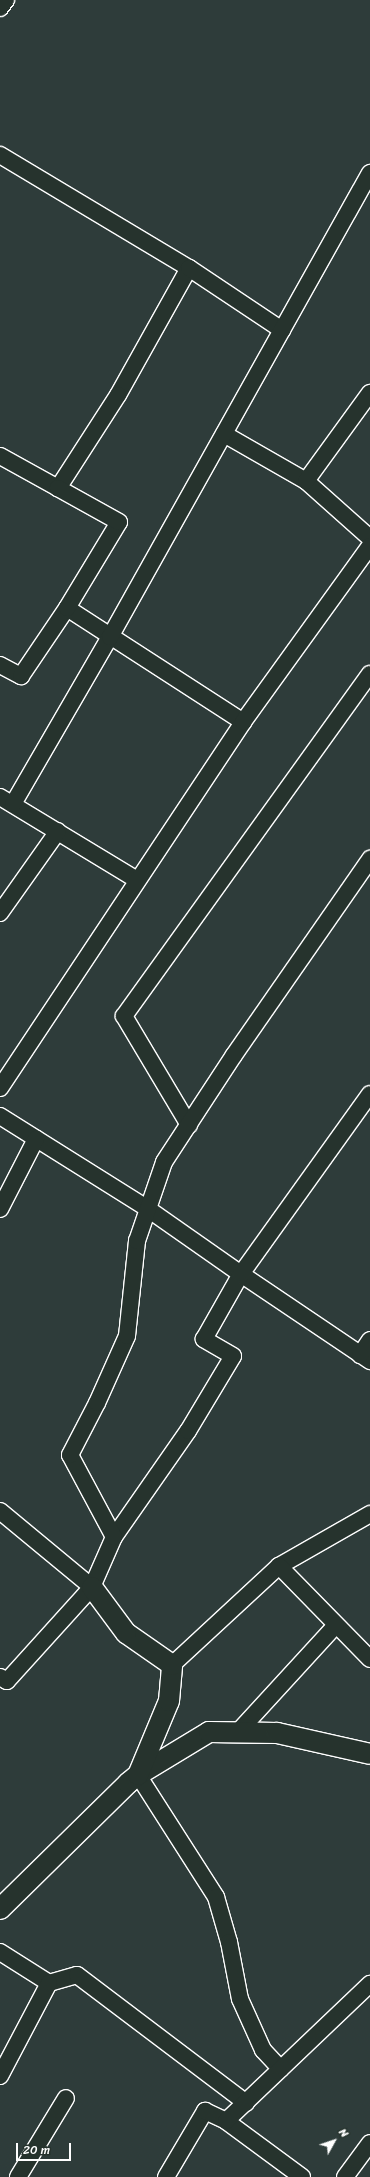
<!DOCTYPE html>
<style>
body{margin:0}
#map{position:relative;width:370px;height:2177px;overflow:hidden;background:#2e3c3a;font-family:Sriracha,sans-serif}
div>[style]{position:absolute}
.roads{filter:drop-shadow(1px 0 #fff) drop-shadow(-1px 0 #fff) drop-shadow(0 1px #fff) drop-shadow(0 -1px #fff)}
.minor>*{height:16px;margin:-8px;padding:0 8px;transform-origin:8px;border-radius:8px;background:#26332d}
.tertiary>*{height:20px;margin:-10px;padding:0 10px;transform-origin:10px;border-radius:10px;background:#26332d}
span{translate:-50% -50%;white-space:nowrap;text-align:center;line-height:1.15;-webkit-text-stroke:3.5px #26332d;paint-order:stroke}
.north{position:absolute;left:314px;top:2121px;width:40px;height:40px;-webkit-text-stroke:3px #26332d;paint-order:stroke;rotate:50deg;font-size:11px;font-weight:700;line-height:16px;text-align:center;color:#fff}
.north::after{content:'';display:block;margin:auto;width:14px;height:18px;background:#fff;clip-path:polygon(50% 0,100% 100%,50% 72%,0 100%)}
.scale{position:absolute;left:16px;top:2143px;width:55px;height:18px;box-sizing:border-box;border:2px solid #fff;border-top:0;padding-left:5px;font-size:12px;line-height:14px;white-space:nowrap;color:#fff;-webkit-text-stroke:3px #26332d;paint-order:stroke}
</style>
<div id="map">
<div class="roads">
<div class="minor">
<div style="left:0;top:8px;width:10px;rotate:-53deg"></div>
<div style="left:0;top:155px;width:220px;rotate:30.9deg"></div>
<div style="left:189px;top:268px;width:145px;rotate:119.2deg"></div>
<div style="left:118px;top:395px;width:111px;rotate:122.8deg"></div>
<div style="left:58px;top:488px;width:66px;rotate:-151.1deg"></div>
<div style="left:189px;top:268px;width:112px;rotate:33.7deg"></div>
<div style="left:224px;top:434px;width:95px;rotate:29.8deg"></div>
<div style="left:306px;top:481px;width:86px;rotate:41.7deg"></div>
<div style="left:306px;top:481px;width:109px;rotate:-54deg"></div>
<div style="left:67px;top:608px;width:210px;rotate:32.9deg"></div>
<div style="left:0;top:665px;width:24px;rotate:28deg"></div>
<div style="left:21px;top:676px;width:82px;rotate:-55.9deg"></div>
<div style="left:67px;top:608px;width:100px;rotate:-58.8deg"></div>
<div style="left:119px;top:522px;width:70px;rotate:-150.9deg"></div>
<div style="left:0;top:797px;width:160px;rotate:31.2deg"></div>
<div style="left:13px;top:804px;width:193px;rotate:-59.9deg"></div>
<div style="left:110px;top:637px;width:532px;rotate:-60.74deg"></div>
<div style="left:0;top:913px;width:100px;rotate:-54.7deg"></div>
<div style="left:0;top:1088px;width:439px;rotate:-56.4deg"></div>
<div style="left:243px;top:722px;width:217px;rotate:-54.2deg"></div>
<div style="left:0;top:1116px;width:175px;rotate:32.1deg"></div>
<div style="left:148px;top:1209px;width:113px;rotate:35deg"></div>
<div style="left:241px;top:1274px;width:156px;rotate:34deg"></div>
<div style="left:189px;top:1125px;width:127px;rotate:-120.8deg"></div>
<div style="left:124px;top:1016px;width:421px;rotate:-54.3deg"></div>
<div style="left:0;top:1209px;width:79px;rotate:-62.8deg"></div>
<div style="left:360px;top:1355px;width:18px;rotate:-56deg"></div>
<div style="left:0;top:1511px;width:119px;rotate:39.6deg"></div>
<div style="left:114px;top:1537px;width:129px;rotate:-55.1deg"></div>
<div style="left:188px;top:1431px;width:87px;rotate:-59deg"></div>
<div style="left:233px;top:1356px;width:34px;rotate:-150deg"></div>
<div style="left:204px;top:1339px;width:75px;rotate:-60.4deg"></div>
<div style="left:241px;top:1274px;width:221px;rotate:-54.4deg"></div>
<div style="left:279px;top:1566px;width:105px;rotate:-29.7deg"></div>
<div style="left:172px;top:1665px;width:146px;rotate:-42.8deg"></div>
<div style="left:279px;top:1566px;width:130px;rotate:45.6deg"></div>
<div style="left:0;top:1677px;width:8px;rotate:30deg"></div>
<div style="left:7px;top:1681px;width:127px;rotate:-47.9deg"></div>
<div style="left:92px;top:1587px;width:55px;rotate:-66.3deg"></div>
<div style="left:114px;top:1537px;width:93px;rotate:-118.2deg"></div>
<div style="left:70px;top:1455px;width:59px;rotate:-62.6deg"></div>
<div style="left:97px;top:1403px;width:73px;rotate:-65.9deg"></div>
<div style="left:127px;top:1336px;width:96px;rotate:-84deg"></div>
<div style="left:137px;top:1241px;width:83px;rotate:-71.1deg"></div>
<div style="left:164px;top:1162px;width:128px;rotate:-56.8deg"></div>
<div style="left:234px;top:1055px;width:239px;rotate:-55.2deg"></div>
<div style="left:238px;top:1732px;width:145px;rotate:-47.5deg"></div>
<div style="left:138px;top:1775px;width:145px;rotate:57.4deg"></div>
<div style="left:216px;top:1897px;width:47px;rotate:73.9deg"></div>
<div style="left:229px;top:1942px;width:58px;rotate:79.1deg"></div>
<div style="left:240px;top:1999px;width:56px;rotate:65.7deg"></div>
<div style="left:263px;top:2050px;width:26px;rotate:47deg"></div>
<div style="left:0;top:1952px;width:58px;rotate:32.3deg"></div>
<div style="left:49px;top:1983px;width:29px;rotate:-16deg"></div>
<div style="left:77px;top:1975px;width:212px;rotate:37.1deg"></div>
<div style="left:0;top:2076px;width:105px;rotate:-62.2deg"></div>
<div style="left:18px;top:2177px;width:92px;rotate:-58.7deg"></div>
<div style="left:166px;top:2177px;width:77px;rotate:-59.4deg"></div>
<div style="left:205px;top:2111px;width:23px;rotate:25deg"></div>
<div style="left:302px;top:2177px;width:94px;rotate:-143.6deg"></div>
<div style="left:226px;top:2121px;width:199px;rotate:-43.6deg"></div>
<div style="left:345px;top:2177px;width:42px;rotate:-53.7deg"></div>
</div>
<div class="tertiary">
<div style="left:138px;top:1775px;width:83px;rotate:-31.2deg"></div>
<div style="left:209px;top:1732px;width:68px;rotate:0.8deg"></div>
<div style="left:277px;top:1733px;width:95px;rotate:12.7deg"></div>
<div style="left:0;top:1909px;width:180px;rotate:-44.5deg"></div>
<div style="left:128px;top:1783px;width:13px;rotate:-39deg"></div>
<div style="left:138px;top:1775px;width:80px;rotate:-67.3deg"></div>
<div style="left:169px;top:1701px;width:36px;rotate:-85deg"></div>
<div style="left:172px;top:1665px;width:56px;rotate:-145.2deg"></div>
<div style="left:126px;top:1633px;width:57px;rotate:-126.5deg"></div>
</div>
</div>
<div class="north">N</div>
<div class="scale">20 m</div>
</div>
